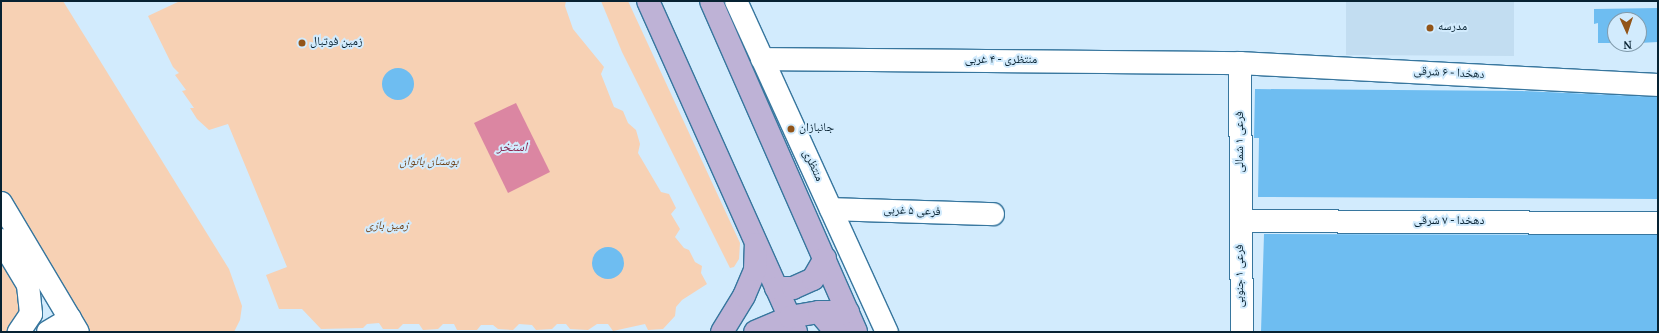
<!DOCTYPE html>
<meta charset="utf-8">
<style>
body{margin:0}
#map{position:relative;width:1659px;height:333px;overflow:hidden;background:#d2ebfd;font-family:Georgia,"Noto Naskh Arabic",serif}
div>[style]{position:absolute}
.built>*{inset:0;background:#c2ddf1}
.green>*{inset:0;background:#f7d1b4}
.water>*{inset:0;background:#db86a2}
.building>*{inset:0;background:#6ebdf1}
.round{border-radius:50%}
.roads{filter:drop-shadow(1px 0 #37769e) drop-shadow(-1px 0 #37769e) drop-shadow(0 1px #37769e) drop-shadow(0 -1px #37769e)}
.minor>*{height:22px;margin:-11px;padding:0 11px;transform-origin:11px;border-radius:11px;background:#fff}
.major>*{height:22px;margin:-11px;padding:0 11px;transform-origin:11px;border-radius:11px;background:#beb2d6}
.dots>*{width:11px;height:11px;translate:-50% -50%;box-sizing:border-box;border:2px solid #d2ebfd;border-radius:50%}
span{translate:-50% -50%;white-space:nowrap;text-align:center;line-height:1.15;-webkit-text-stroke:4px #d2ebfd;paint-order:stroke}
.poi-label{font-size:12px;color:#072232}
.left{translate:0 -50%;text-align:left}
.street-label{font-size:12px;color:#072232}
.park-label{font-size:12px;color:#6e4118;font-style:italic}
.water-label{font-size:13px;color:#88254e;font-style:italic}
.frame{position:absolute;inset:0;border:2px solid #072232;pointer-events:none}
.north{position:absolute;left:1607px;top:12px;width:40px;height:40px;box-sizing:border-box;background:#d2ebfd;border:1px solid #819bac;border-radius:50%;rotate:177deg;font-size:11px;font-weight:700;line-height:16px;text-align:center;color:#072232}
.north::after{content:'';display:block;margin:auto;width:14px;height:18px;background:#925418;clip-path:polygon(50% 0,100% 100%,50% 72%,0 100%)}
</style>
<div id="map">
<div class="built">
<div style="clip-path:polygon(1346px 1px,1514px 1px,1514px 56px,1346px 55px)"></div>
</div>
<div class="green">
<div style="clip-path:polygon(1px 1px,63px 1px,229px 269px,242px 306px,240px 320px,234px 332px,89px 332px,1px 189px)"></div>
<div style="clip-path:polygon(180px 1px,566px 1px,565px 6px,573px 29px,604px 67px,601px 74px,614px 107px,623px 111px,628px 123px,636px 130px,640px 144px,638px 153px,661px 192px,669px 194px,676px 208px,671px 214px,680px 229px,675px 237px,684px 248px,689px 250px,695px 262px,702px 266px,701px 273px,707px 284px,682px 300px,676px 307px,675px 316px,663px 329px,648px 330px,645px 324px,613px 331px,608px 324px,597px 324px,588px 330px,570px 329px,566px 324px,557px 324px,552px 329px,536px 330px,532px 325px,519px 324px,513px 330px,498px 329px,493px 325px,481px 325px,477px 330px,457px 330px,454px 324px,443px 324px,438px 329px,423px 330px,419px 324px,403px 324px,398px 329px,383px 329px,379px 323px,367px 324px,363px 328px,321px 329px,302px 309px,279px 309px,266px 275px,287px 267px,228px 124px,209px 130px,197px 119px,190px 108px,194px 108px,182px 91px,186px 90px,175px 75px,179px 73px,173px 67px,148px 16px)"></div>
<div style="clip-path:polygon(601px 1px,628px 1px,740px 243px,739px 259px,734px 267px,730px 268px,622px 52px)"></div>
<div style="clip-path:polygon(1px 260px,20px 287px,25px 309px,11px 332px,1px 332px)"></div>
</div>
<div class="water">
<div style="clip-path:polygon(516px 103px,550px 172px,508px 193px,474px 123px)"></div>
</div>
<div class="building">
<div style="clip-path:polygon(1658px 8px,1658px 42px,1639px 43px,1639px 20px,1615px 20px,1615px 43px,1598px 43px,1598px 23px,1594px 24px,1594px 9px)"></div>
<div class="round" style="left:382px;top:68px;width:32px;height:32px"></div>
<div style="clip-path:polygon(1255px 89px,1522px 91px,1658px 97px,1658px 199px,1258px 197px,1259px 138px,1254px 138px)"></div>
<div style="clip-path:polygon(1264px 234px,1658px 235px,1658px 332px,1261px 332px)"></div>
<div class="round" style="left:592px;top:247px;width:32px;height:32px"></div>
</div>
<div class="roads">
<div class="minor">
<div style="left:736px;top:1px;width:364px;rotate:65.5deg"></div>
<div style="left:762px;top:59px;width:478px;rotate:0.5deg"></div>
<div style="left:1240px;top:63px;width:419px;rotate:3deg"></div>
<div style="left:1240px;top:63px;width:269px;rotate:89.6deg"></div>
<div style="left:1px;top:203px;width:150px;rotate:59.2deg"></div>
<div style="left:831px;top:209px;width:162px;rotate:1.8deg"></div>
<div style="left:1241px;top:221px;width:417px;rotate:0.3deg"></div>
<div style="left:1px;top:240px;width:52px;rotate:59deg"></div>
<div style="left:28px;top:285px;width:29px;rotate:84deg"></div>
<div style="left:31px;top:314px;width:22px;rotate:124deg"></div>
<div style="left:48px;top:332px;width:26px;rotate:-31deg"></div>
</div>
<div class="major">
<div style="left:648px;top:1px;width:363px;rotate:65.9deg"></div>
<div style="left:711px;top:1px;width:361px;rotate:66.3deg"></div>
<div style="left:776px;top:288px;width:17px"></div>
<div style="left:793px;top:288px;width:22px;rotate:-24deg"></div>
<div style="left:813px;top:279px;width:24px;rotate:-60deg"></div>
<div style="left:819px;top:312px;width:26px;rotate:50deg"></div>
<div style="left:722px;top:332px;width:42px;rotate:-58.6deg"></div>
<div style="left:744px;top:296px;width:28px;rotate:-67deg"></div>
<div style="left:755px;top:270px;width:26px;rotate:-88deg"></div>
<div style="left:755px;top:332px;width:38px;rotate:-23deg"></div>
<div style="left:790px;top:317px;width:29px;rotate:-10deg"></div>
<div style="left:819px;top:312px;width:29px"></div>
</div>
</div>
<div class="dots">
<div style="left:1430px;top:28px;background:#925418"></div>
<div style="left:302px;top:43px;background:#925418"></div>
<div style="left:791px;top:129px;background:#925418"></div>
</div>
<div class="poi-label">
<span class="left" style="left:1438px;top:28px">مدرسه</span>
<span class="left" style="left:310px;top:43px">زمین فوتبال</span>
<span class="left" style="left:799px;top:129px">جانبازان</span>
</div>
<div class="street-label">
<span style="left:1001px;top:61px">منتظری - ۴ غربی</span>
<span style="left:1449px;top:74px;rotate:3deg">دهخدا - ۶ شرقی</span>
<span style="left:1241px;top:142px;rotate:-90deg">فرعی ۱ شمالی</span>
<span style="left:812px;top:166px;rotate:65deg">منتظری</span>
<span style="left:912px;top:212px;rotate:2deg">فرعی ۵ غربی</span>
<span style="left:1449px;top:222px">دهخدا - ۷ شرقی</span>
<span style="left:1241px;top:276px;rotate:-90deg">فرعی ۱ جنوبی</span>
</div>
<div class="park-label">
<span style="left:429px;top:163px">بوستان بانوان</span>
<span style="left:387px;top:227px">زمین بازی</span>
</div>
<div class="water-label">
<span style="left:512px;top:148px">استخر</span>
</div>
<div class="frame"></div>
<div class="north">N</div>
</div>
